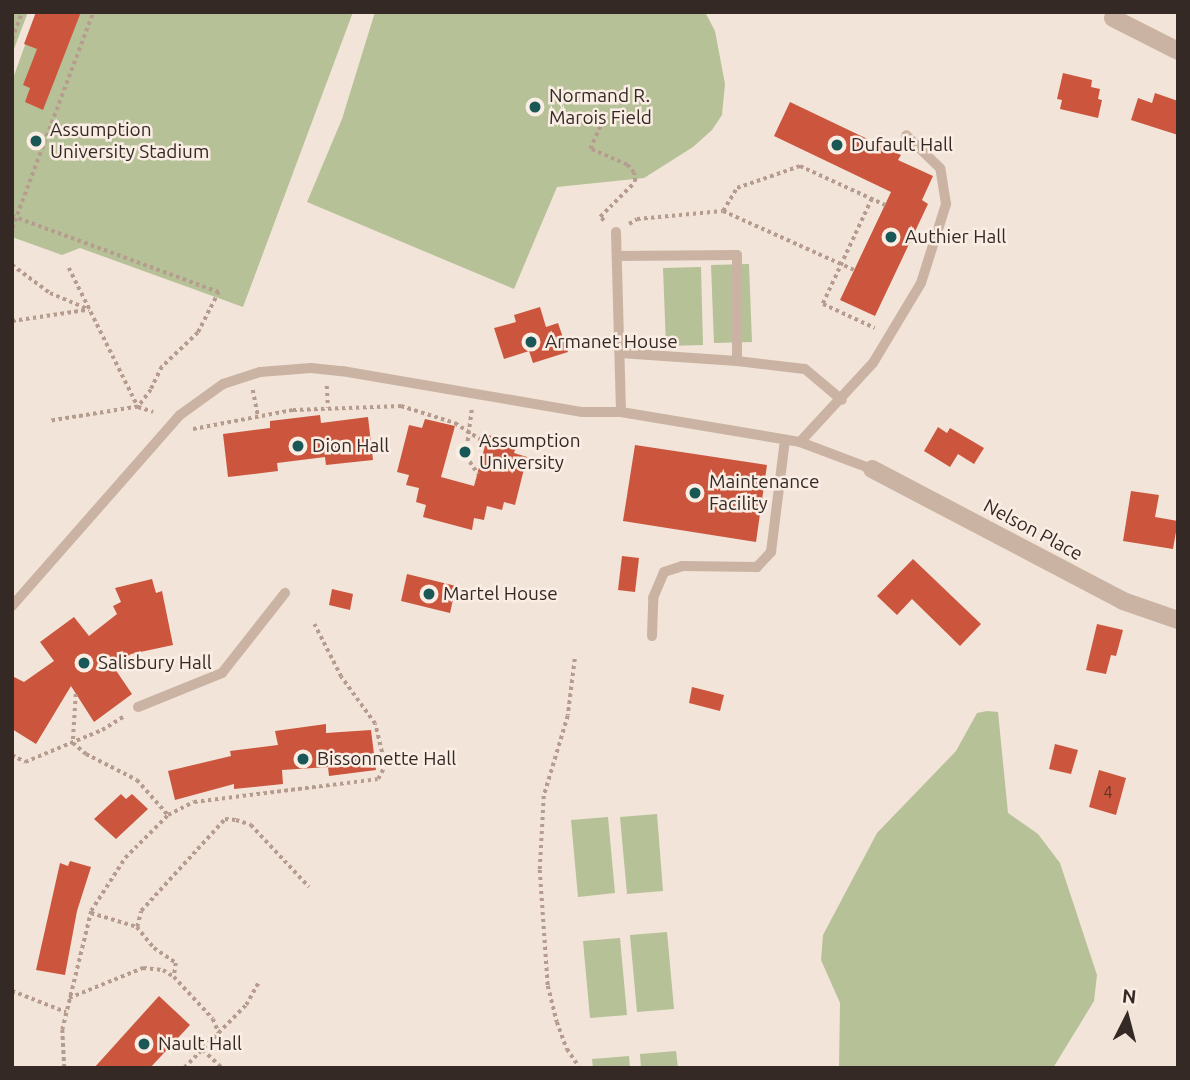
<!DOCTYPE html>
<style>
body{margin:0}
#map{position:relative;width:1190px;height:1080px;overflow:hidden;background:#f2e4d8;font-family:Ubuntu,sans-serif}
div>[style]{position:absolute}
.green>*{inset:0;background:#b6c197}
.building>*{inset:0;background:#cb563d}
.path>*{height:3.5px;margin-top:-1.75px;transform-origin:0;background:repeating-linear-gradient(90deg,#b69c8e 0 3.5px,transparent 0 7px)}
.lane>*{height:10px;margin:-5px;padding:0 5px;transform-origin:5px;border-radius:5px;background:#cab3a3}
.street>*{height:18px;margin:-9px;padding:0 9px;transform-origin:9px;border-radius:9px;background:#cab3a3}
.dots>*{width:19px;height:19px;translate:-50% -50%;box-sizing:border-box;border:4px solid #faeee4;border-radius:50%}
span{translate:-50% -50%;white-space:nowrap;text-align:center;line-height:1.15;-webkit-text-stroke:5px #faeee4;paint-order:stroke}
.number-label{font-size:16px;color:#5a342c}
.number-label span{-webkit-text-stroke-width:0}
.poi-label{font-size:19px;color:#352926}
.left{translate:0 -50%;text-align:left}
.street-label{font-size:19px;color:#352926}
.frame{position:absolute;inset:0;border:14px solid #352926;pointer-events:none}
.north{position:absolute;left:1092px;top:982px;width:70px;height:70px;-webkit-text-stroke:5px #faeee4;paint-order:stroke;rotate:6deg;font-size:19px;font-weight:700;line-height:28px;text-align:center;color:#352926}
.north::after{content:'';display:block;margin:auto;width:24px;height:32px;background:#352926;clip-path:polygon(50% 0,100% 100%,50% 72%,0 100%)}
</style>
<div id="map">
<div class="green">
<div style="clip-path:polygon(12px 12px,28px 12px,12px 54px)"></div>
<div style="clip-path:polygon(37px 12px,353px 12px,243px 307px,80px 248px,62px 255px,12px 237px,12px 81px)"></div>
<div style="clip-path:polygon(375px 12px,705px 12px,715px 31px,725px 84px,722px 115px,712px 130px,693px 147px,644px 178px,557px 187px,514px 289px,307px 202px,342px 119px)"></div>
<div style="clip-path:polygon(749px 264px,752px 342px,714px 343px,711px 265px)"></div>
<div style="clip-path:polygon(701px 267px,703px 345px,666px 346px,663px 268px)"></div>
<div style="clip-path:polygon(987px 711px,998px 712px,1008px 813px,1038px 834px,1060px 863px,1097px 975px,1094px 1001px,1053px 1068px,839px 1068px,840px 1003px,821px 960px,823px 935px,877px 833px,956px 751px,977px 713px)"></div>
<div style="clip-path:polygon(657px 814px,663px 891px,627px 894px,620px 817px)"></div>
<div style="clip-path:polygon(608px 817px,615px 893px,578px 897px,571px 820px)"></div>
<div style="clip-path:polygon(667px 932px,674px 1009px,637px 1012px,630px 935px)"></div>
<div style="clip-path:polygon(620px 938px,627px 1015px,590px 1018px,583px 941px)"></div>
<div style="clip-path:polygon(676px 1051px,678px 1068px,641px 1068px,640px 1054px)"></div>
<div style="clip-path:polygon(629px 1056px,630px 1068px,593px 1068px,592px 1059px)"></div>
</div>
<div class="building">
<div style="clip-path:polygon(36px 12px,81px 12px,43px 110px,25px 102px,30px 88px,23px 85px,37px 49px,24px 44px)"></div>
<div style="clip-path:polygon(1063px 73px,1092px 80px,1091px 87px,1100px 89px,1098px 99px,1102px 100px,1098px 118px,1060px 109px,1062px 100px,1057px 99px)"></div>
<div style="clip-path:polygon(1155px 93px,1178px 101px,1178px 135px,1131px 120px,1138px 98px,1152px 103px)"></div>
<div style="clip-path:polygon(790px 102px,901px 155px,898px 160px,933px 176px,922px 200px,928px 204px,875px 316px,840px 300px,891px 192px,774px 136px)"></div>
<div style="clip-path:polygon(540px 307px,546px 327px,558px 323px,568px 352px,533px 363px,529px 351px,504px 359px,494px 328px,516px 322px,514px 315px)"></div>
<div style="clip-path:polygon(320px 415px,321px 423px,368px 417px,373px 460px,326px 465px,325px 457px,277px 463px,278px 471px,228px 477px,223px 434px,270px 428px,270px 421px)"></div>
<div style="clip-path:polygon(425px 419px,455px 426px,441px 477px,474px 486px,488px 435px,517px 443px,514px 453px,527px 457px,515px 505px,504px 502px,502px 510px,487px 506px,484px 520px,474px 518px,472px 530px,423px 517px,426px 505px,416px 502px,419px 488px,406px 485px,409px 475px,397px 472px,409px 425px,422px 428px)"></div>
<div style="clip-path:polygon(938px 427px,947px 433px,950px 428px,984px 448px,974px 464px,958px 454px,950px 467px,924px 451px)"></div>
<div style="clip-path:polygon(635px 445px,767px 465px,756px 542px,623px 521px)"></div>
<div style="clip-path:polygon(1131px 491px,1159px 495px,1155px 517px,1178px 521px,1173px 549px,1123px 541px)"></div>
<div style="clip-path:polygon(622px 556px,639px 558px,635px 592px,618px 590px)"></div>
<div style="clip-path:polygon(913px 559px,981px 624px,960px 646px,912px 599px,897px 615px,877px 596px)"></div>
<div style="clip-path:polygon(407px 574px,456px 586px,450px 613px,401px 601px)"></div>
<div style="clip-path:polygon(152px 579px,156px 593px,162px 591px,173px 645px,131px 654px,113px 666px,132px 694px,94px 722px,71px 686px,36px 744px,12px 729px,12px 676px,24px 682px,54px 661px,40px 642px,74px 617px,89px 636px,117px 614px,113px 606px,121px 602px,115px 588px)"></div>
<div style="clip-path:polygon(332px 589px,353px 594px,350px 610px,329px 605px)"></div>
<div style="clip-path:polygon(1097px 624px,1123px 630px,1116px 656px,1111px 655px,1106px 674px,1086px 670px)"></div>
<div style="clip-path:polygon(692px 687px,724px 695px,720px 711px,689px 703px)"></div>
<div style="clip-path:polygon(326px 724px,326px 733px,371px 730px,376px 770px,329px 776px,328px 767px,282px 770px,283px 784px,234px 789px,234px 784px,175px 800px,168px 771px,231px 756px,230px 751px,278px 745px,275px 731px)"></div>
<div style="clip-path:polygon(1055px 744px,1078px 750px,1071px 774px,1049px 769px)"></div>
<div style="clip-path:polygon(1099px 770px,1126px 778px,1116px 815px,1089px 807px)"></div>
<div style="clip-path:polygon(121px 794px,126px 799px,132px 794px,148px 809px,116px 839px,94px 819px)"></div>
<div style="clip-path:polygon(70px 861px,91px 867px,77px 911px,65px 975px,36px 970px,60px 863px,68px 866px)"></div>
<div style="clip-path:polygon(159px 996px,190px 1025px,150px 1068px,94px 1068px)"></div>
</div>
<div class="path">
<div style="left:12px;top:39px;width:29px;rotate:-70deg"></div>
<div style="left:872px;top:199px;width:116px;rotate:115deg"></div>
<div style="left:823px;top:304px;width:57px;rotate:24.8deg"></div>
<div style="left:723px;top:211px;width:27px;rotate:-59deg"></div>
<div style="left:737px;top:188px;width:67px;rotate:-19.2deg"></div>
<div style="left:800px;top:166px;width:94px;rotate:24.6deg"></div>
<div style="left:12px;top:216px;width:221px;rotate:20.2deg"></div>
<div style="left:219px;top:292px;width:46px;rotate:117.1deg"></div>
<div style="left:198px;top:333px;width:50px;rotate:136.6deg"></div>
<div style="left:162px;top:367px;width:25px;rotate:116deg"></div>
<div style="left:151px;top:390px;width:21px;rotate:127deg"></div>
<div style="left:138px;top:407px;width:88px;rotate:170.9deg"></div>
<div style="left:604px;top:221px;width:6px;rotate:-135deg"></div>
<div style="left:600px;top:217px;width:49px;rotate:-45deg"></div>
<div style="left:635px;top:182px;width:9px;rotate:-96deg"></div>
<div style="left:634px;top:173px;width:11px;rotate:-131deg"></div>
<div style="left:627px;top:165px;width:40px;rotate:-156.6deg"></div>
<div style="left:590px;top:149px;width:39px;rotate:-66deg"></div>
<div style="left:629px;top:224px;width:9px;rotate:-32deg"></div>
<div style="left:637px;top:219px;width:86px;rotate:-5.3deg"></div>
<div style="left:723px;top:211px;width:144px;rotate:24.2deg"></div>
<div style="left:12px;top:228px;width:231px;rotate:-69.4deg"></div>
<div style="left:12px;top:265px;width:47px;rotate:36.4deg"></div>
<div style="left:50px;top:293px;width:43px;rotate:23deg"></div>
<div style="left:69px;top:268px;width:155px;rotate:63.6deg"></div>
<div style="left:138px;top:407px;width:16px;rotate:18deg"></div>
<div style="left:12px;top:321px;width:75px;rotate:-8.5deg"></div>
<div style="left:327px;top:386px;width:22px;rotate:87deg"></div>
<div style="left:253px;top:390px;width:26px;rotate:79deg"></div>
<div style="left:472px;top:410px;width:46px;rotate:97.4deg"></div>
<div style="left:466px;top:456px;width:22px;rotate:56deg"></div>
<div style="left:193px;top:429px;width:102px;rotate:-10.8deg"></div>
<div style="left:293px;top:410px;width:108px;rotate:-2.1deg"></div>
<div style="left:401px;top:406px;width:57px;rotate:17.5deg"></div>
<div style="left:455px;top:423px;width:37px;rotate:33deg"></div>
<div style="left:575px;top:659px;width:57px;rotate:97deg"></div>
<div style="left:568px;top:716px;width:84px;rotate:106.7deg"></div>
<div style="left:544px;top:796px;width:74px;rotate:93.1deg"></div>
<div style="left:540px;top:870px;width:116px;rotate:86.1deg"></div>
<div style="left:548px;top:986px;width:37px;rotate:76deg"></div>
<div style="left:557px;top:1022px;width:29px;rotate:70deg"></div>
<div style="left:567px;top:1049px;width:23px;rotate:56deg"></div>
<div style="left:76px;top:694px;width:49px;rotate:93.5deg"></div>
<div style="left:73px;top:743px;width:17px;rotate:40deg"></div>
<div style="left:86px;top:754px;width:57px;rotate:27deg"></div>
<div style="left:137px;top:780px;width:47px;rotate:48.5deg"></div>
<div style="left:12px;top:755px;width:15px;rotate:28deg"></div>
<div style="left:25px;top:762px;width:83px;rotate:-22.6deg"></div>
<div style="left:102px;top:730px;width:26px;rotate:-32deg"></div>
<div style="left:91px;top:913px;width:48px;rotate:16.9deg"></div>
<div style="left:137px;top:927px;width:27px;rotate:51deg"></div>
<div style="left:154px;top:948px;width:27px;rotate:34deg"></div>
<div style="left:176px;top:963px;width:14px;rotate:98deg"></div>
<div style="left:137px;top:927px;width:16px;rotate:-76deg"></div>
<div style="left:141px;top:911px;width:125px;rotate:-47.6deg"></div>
<div style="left:225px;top:819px;width:11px;rotate:5deg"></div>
<div style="left:236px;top:820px;width:16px;rotate:18deg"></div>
<div style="left:251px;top:825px;width:85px;rotate:46.9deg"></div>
<div style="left:12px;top:991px;width:58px;rotate:21.3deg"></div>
<div style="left:69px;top:998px;width:80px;rotate:-22.1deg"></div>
<div style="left:143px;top:968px;width:20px;rotate:6deg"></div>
<div style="left:163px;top:970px;width:13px;rotate:32deg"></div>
<div style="left:174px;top:977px;width:57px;rotate:47.1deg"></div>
<div style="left:213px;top:1019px;width:15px;rotate:67deg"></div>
<div style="left:203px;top:1050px;width:26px;rotate:43deg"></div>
<div style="left:64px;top:1068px;width:38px;rotate:-93deg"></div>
<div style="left:62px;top:1030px;width:122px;rotate:-76.3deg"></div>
<div style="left:91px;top:911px;width:63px;rotate:-57.3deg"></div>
<div style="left:125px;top:858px;width:61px;rotate:-45deg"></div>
<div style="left:168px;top:815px;width:29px;rotate:-27deg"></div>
<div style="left:194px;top:802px;width:185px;rotate:-7.1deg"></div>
<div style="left:378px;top:779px;width:15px;rotate:-62deg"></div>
<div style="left:385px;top:766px;width:43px;rotate:-103.4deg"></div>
<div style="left:375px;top:724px;width:58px;rotate:-125.9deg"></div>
<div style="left:341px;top:677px;width:59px;rotate:-117deg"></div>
<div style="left:184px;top:1068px;width:88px;rotate:-45.5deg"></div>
<div style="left:246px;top:1005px;width:25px;rotate:-61deg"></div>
</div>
<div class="lane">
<div style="left:616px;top:232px;width:180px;rotate:88.4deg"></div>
<div style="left:617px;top:256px;width:120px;rotate:-0.5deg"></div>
<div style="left:737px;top:255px;width:106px;rotate:90deg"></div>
<div style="left:620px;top:353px;width:117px;rotate:3.9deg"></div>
<div style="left:737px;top:361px;width:68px;rotate:6.7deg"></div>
<div style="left:805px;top:369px;width:48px;rotate:40deg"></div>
<div style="left:800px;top:442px;width:108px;rotate:-47.3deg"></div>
<div style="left:873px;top:363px;width:93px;rotate:-59deg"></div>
<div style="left:921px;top:283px;width:83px;rotate:-72.4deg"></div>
<div style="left:946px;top:204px;width:36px;rotate:-99deg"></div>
<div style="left:940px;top:168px;width:47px;rotate:-135.9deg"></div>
<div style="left:12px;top:606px;width:254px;rotate:-48.7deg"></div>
<div style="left:180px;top:415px;width:53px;rotate:-35.8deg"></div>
<div style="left:223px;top:384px;width:39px;rotate:-18deg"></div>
<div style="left:260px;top:372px;width:51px;rotate:-4.5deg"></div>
<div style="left:311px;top:368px;width:31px;rotate:6deg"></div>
<div style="left:342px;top:371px;width:244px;rotate:9.7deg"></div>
<div style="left:583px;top:412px;width:38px"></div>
<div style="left:621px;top:412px;width:181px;rotate:9.5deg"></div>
<div style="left:800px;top:442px;width:77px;rotate:20.6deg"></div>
<div style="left:652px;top:636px;width:38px;rotate:-88deg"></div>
<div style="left:653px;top:598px;width:28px;rotate:-67deg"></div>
<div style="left:664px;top:572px;width:19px;rotate:-18deg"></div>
<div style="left:682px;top:566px;width:75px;rotate:0.8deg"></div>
<div style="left:757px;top:567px;width:21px;rotate:-47deg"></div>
<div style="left:771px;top:552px;width:113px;rotate:-82.9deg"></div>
<div style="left:138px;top:707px;width:91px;rotate:-22deg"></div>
<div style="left:222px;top:673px;width:102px;rotate:-51.8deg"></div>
</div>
<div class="street">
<div style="left:1113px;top:18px;width:73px;rotate:26.9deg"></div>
<div style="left:872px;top:469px;width:284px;rotate:27.7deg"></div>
<div style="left:1123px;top:601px;width:58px;rotate:19.1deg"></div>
</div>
<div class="dots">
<div style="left:535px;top:107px;background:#1a5858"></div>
<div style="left:36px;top:141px;background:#1a5858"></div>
<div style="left:837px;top:145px;background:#1a5858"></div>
<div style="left:891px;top:237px;background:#1a5858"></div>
<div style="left:531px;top:342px;background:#1a5858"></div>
<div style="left:298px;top:446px;background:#1a5858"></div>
<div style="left:465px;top:452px;background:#1a5858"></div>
<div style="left:695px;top:493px;background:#1a5858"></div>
<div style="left:429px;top:594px;background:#1a5858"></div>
<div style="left:84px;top:663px;background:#1a5858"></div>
<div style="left:303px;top:759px;background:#1a5858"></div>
<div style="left:144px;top:1044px;background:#1a5858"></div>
</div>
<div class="number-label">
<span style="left:1108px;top:792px">4</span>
</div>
<div class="poi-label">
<span class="left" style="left:549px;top:107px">Normand R.<br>Marois Field</span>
<span class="left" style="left:50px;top:141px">Assumption<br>University Stadium</span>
<span class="left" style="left:851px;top:145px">Dufault Hall</span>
<span class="left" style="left:905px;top:237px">Authier Hall</span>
<span class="left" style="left:545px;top:342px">Armanet House</span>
<span class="left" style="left:479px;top:452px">Assumption<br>University</span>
<span class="left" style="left:312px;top:446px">Dion Hall</span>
<span class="left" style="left:709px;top:493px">Maintenance<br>Facility</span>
<span class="left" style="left:443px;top:594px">Martel House</span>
<span class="left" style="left:98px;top:663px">Salisbury Hall</span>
<span class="left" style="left:317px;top:759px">Bissonnette Hall</span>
<span class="left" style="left:158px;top:1044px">Nault Hall</span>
</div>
<div class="street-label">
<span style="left:1033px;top:530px;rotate:28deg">Nelson Place</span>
</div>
<div class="frame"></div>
<div class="north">N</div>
</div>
